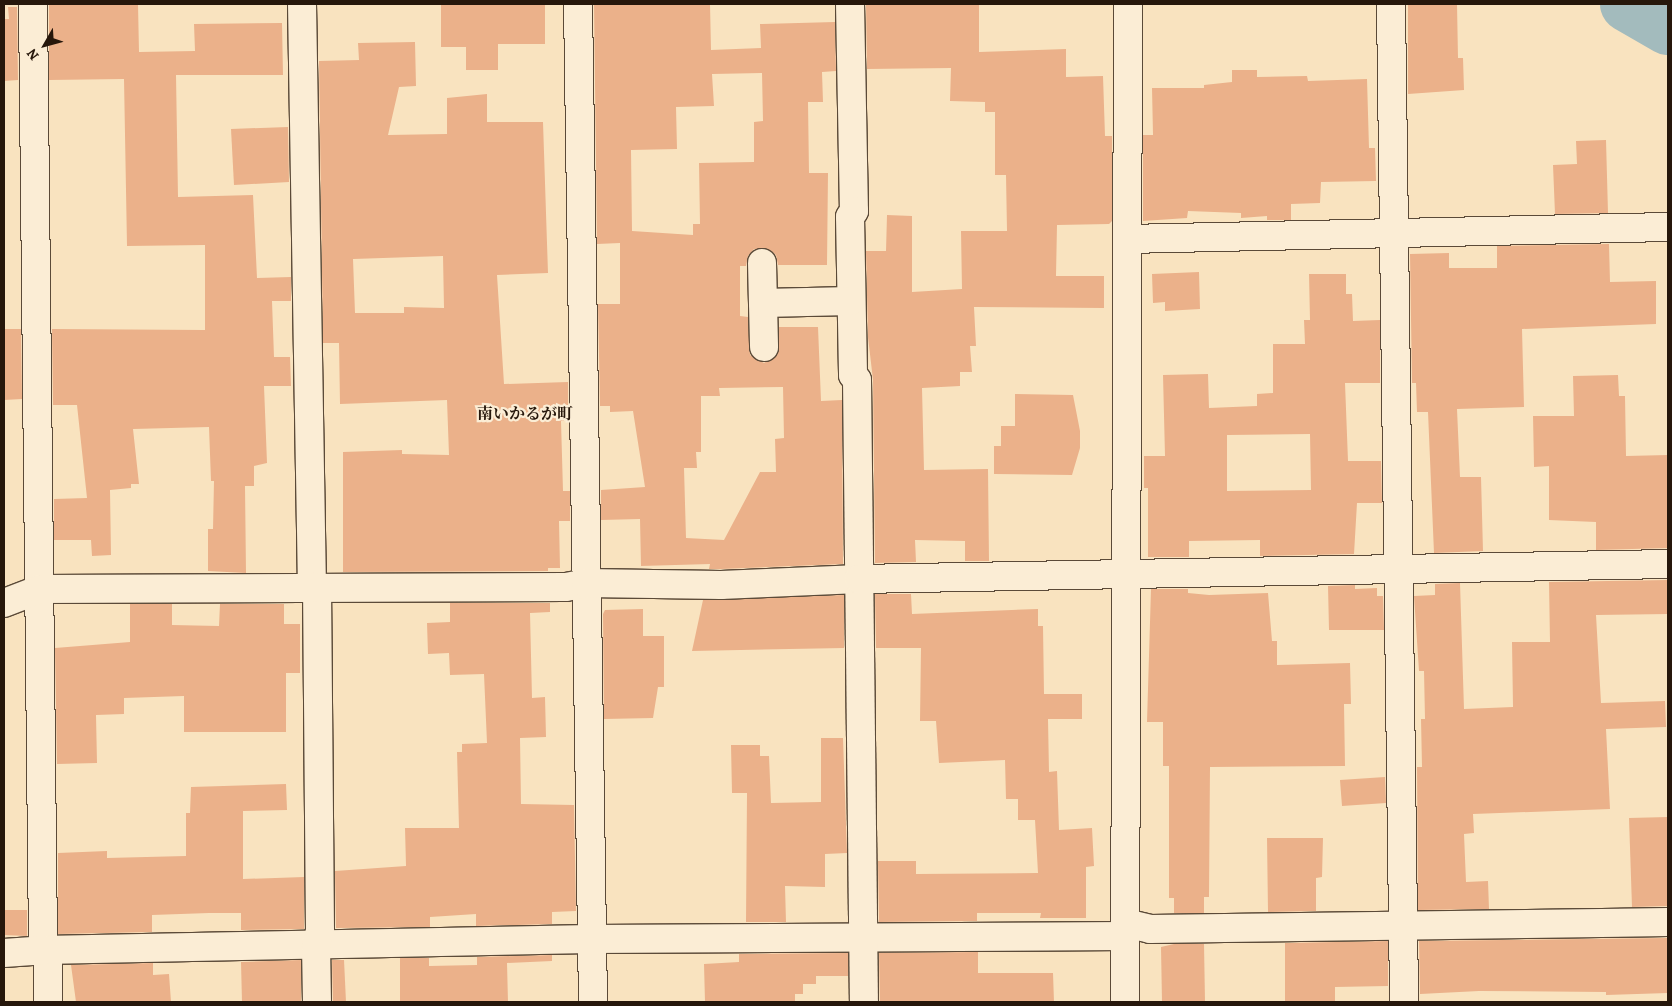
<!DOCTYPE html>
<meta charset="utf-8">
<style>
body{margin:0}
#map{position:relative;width:1672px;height:1006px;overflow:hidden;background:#f9e3bf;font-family:Alegreya,"Noto Serif JP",serif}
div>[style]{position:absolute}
.river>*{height:56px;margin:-28px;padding:0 28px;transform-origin:28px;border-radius:28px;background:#a3bbbd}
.building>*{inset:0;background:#ebb18a}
.roads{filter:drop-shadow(1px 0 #5b4a38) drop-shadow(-1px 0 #5b4a38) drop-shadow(0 1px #5b4a38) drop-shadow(0 -1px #5b4a38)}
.minor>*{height:28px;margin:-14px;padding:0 14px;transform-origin:14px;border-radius:14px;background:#fbedd5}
span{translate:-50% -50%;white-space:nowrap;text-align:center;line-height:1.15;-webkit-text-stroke:4.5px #fbedd5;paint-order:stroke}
.neighbourhood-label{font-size:16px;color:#26170b;font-weight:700}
.frame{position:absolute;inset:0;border:5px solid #26170b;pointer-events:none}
.north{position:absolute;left:20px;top:20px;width:50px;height:50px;-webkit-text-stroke:4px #fbedd5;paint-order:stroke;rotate:232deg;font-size:14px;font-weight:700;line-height:20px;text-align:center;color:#26170b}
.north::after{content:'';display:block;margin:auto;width:18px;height:22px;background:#26170b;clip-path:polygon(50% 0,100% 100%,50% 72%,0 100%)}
</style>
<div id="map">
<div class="river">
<div style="left:1628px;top:4px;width:46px;rotate:29.9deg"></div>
</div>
<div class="building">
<div style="clip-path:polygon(49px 4px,138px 4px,139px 52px,195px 51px,194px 24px,282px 23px,283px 75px,176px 75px,178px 197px,253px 195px,257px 278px,291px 277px,291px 301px,272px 301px,274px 357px,290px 357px,291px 386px,264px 386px,267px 463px,254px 466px,254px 486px,245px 486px,246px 573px,208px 571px,208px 529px,213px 529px,214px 481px,211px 481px,209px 427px,133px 429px,139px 484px,131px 484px,131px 488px,110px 490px,111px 555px,92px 556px,91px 540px,54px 540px,54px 499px,87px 498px,77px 405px,53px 405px,52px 329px,205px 330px,205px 245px,127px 246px,124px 79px,49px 80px)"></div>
<div style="clip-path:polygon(441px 4px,545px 4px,545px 44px,498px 44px,498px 70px,466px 70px,466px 47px,441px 47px)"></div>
<div style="clip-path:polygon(evenodd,594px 4px,710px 4px,711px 50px,761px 48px,760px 24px,835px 22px,836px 71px,822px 72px,823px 102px,808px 102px,809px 173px,828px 173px,827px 265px,778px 265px,776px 255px,770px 250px,754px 249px,748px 256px,746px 266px,740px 266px,740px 316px,748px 317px,750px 355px,764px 363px,778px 354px,779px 327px,818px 327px,821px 401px,842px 400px,843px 564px,721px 569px,709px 569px,710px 564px,641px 566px,640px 519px,601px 520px,601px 490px,645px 487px,633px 411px,610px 412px,610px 406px,600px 406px,598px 304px,620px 304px,620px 243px,597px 244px,594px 4px,762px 73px,763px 121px,754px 122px,754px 162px,699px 163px,700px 224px,693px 224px,693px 235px,632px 231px,631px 150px,677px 149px,676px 107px,714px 106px,712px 74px,762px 73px,594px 4px,783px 387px,784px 438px,775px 439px,776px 472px,760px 472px,724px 540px,686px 538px,684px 468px,697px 468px,696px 452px,701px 452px,701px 396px,720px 396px,719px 388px,783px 387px)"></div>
<div style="clip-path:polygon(866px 4px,979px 4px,979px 52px,1066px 49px,1066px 77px,1103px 76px,1105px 136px,1112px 136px,1112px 221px,1109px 224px,1057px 225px,1056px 276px,1104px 276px,1104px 308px,974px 307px,976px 346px,970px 346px,972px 372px,960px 372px,960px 386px,922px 388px,924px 470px,988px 469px,989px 561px,965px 561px,965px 541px,915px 540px,916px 562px,875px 563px,873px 380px,868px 337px,866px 251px,886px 251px,887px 215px,912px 216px,912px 292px,962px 289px,961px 231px,1007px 231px,1006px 175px,995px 175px,995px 112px,985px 112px,985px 102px,950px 101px,951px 68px,867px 69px)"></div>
<div style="clip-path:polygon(1408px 4px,1457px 4px,1458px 58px,1463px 58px,1464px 90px,1408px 94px)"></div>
<div style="clip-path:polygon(8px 7px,17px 7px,18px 80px,4px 81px,4px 19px,9px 19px)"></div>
<div style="clip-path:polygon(evenodd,415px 42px,416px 86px,399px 87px,388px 135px,447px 134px,447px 98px,487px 94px,487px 122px,543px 122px,548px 273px,497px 275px,504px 384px,568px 382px,568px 408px,563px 408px,564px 421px,561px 421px,563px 491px,570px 491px,570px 521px,559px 521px,560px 568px,548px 568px,548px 571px,343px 572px,343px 452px,402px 450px,402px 454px,449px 455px,447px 400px,340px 404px,339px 343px,323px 343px,319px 61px,359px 60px,358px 43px,415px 42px,443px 256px,444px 308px,404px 307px,404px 313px,355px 313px,353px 259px,443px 256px)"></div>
<div style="clip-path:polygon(1232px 70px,1257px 70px,1257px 77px,1307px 76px,1308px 81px,1367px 79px,1369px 148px,1375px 148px,1376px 181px,1321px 182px,1320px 203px,1291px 204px,1291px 220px,1267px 220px,1267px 216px,1241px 218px,1241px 213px,1188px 211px,1187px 218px,1143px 221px,1143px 135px,1153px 135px,1152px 88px,1204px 88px,1204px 85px,1232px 82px)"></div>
<div style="clip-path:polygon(288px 127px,289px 182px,234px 185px,231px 129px)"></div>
<div style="clip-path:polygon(1606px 140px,1608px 213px,1555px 214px,1553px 165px,1577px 164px,1576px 141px)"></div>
<div style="clip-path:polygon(1609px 244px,1610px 282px,1656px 281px,1656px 324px,1522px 329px,1524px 407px,1457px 409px,1460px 477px,1481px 477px,1483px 551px,1434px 553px,1428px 412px,1417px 412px,1416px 383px,1412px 383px,1410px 254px,1449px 253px,1449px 268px,1497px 268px,1497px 246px)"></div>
<div style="clip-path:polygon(1199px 272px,1200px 309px,1165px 311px,1165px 302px,1153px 303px,1152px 274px)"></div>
<div style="clip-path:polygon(evenodd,1309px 274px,1346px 274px,1346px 294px,1352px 294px,1353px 321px,1380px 320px,1380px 383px,1345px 383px,1348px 461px,1381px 461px,1382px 503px,1357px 503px,1354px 554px,1260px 556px,1260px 540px,1189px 541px,1189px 557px,1148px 557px,1148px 488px,1144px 488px,1144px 456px,1165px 456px,1163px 375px,1208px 374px,1209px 408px,1257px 406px,1257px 394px,1273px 393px,1273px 344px,1305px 344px,1304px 320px,1310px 320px,1309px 274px,1310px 434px,1311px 490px,1227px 491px,1227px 435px,1310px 434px)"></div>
<div style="clip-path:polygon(4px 329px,21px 329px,22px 399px,4px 400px)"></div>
<div style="clip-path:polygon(1618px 375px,1619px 396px,1625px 396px,1626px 456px,1668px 455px,1668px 548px,1596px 550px,1596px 522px,1549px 520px,1549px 466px,1534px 467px,1533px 416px,1574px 416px,1573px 376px)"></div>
<div style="clip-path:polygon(1015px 394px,1073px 395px,1080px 431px,1080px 448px,1072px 475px,994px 474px,994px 446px,1001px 446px,1001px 426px,1015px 426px)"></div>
<div style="clip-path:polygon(1668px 580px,1668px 614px,1596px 615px,1601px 703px,1665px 701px,1666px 727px,1606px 729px,1610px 809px,1473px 814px,1474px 833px,1464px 834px,1466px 882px,1488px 881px,1489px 909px,1418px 910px,1417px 767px,1422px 767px,1421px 719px,1425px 719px,1424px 671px,1419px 671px,1414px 596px,1435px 595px,1435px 584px,1460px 583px,1464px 709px,1513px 707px,1512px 642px,1550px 642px,1549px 582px)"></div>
<div style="clip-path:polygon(1355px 585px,1355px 589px,1377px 588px,1377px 596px,1383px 596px,1384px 630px,1329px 630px,1328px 586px)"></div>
<div style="clip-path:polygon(1151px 589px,1188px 589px,1188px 593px,1209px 595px,1268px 593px,1272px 641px,1277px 641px,1277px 665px,1350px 663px,1351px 704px,1344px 704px,1345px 766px,1210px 767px,1209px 897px,1204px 897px,1204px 913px,1174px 913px,1174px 898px,1169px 898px,1169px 766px,1163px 766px,1163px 722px,1147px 722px)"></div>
<div style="clip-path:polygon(875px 594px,911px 594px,912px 614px,1038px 609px,1038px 626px,1043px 626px,1044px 694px,1082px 694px,1082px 719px,1048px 719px,1049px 772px,1057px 771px,1059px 830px,1092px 828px,1094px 866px,1086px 867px,1086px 918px,1040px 918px,1041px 913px,977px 913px,977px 921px,879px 922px,878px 861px,916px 861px,916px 874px,1038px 873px,1035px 820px,1018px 820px,1018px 799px,1006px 799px,1005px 760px,939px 763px,936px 721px,920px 721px,921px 648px,876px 648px)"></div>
<div style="clip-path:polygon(844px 595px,844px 648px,692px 651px,703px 600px)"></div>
<div style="clip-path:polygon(450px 603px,550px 603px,550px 612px,530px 613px,532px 698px,545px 697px,546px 737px,520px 738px,521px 804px,574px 805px,576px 911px,552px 912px,552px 924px,476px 926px,476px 914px,430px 917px,430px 927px,336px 928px,335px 871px,406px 866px,405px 828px,459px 828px,457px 752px,462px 752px,462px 744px,487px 743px,484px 674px,450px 675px,449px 653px,428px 654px,427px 623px,450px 622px)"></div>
<div style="clip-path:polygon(130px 604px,172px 604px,172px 625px,219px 626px,220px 604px,284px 604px,284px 624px,300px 624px,300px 673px,286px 673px,286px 732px,184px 732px,184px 696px,124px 698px,124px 714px,96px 715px,97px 763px,57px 764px,55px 648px,130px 642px)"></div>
<div style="clip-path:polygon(643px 609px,643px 636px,664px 636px,664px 687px,658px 687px,653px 718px,604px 719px,603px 614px,605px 610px)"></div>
<div style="clip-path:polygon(821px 738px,843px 738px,847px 853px,825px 854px,825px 887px,785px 886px,786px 922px,746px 922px,747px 793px,732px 793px,731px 745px,760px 745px,760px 756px,769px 756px,771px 803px,821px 802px)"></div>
<div style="clip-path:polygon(1385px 777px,1386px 803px,1342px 806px,1340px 780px)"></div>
<div style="clip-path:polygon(286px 784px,287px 810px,243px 811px,243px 879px,304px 877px,304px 929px,241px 930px,241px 913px,209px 913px,152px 915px,152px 932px,58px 934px,58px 853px,107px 851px,107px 858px,186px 856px,186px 813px,190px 813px,191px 787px)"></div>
<div style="clip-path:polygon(1668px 817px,1668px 906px,1632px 907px,1629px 818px)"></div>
<div style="clip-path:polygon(1267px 838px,1323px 838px,1322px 877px,1316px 878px,1316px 911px,1268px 912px)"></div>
<div style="clip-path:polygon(4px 910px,27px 910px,27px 936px,4px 935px)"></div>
<div style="clip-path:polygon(1668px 938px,1668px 993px,1606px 995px,1606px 992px,1479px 991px,1420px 994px,1419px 941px)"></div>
<div style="clip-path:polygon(1388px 941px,1388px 986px,1335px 987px,1335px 1002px,1285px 1002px,1285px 943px)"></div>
<div style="clip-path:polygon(1174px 944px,1204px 944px,1205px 1002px,1162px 1002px,1161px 947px)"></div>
<div style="clip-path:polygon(978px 952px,978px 973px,1053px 973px,1054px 1002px,880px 1002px,879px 953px)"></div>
<div style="clip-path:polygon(848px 953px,848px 976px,816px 976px,816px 984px,803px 984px,803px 994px,795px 994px,795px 1002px,705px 1002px,704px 964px,739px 962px,739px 954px)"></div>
<div style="clip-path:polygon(552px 955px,552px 961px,507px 963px,508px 1002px,400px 1002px,400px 958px,429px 958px,429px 966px,477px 965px,477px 957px)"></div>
<div style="clip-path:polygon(301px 960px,301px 1002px,242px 1002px,241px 962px)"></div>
<div style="clip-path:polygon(332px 960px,344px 960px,346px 1002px,333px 1002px)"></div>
<div style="clip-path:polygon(153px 963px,153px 975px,169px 974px,171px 1002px,76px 1002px,71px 965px)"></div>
</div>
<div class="roads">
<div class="minor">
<div style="left:33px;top:4px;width:946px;rotate:89.39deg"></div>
<div style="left:43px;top:950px;width:548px;rotate:-1.15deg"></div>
<div style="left:591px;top:939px;width:534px;rotate:-0.32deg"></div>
<div style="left:302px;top:4px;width:582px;rotate:89.02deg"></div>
<div style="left:578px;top:4px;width:998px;rotate:89.14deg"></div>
<div style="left:850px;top:4px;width:207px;rotate:88.9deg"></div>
<div style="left:854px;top:211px;width:7px;rotate:124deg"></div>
<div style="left:850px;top:217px;width:158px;rotate:88.9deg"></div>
<div style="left:853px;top:375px;width:6px;rotate:51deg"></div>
<div style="left:857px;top:380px;width:622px;rotate:89.36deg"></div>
<div style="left:1391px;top:4px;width:998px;rotate:89.25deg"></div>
<div style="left:1127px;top:239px;width:541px;rotate:-1.27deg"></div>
<div style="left:762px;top:263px;width:84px;rotate:88.6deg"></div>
<div style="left:763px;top:303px;width:88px;rotate:-1.3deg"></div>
<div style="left:317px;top:586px;width:345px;rotate:89.5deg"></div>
<div style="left:320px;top:931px;width:15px;rotate:106deg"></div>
<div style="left:316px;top:945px;width:57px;rotate:89deg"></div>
<div style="left:4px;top:603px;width:39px;rotate:-21deg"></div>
<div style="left:40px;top:589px;width:526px;rotate:-0.22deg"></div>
<div style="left:566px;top:587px;width:20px;rotate:-11deg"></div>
<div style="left:586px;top:583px;width:135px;rotate:0.8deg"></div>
<div style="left:721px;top:585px;width:138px;rotate:-2.5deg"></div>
<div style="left:859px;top:579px;width:809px;rotate:-1.06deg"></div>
<div style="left:1125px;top:923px;width:26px;rotate:13deg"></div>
<div style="left:1150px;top:929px;width:518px;rotate:-0.77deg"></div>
<div style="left:48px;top:950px;width:52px;rotate:90deg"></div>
<div style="left:4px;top:953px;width:39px;rotate:-4deg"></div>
<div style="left:1125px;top:1002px;width:998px;rotate:-89.83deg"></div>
</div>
</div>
<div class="neighbourhood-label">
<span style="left:525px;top:414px">南いかるが町</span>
</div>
<div class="frame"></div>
<div class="north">N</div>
</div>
